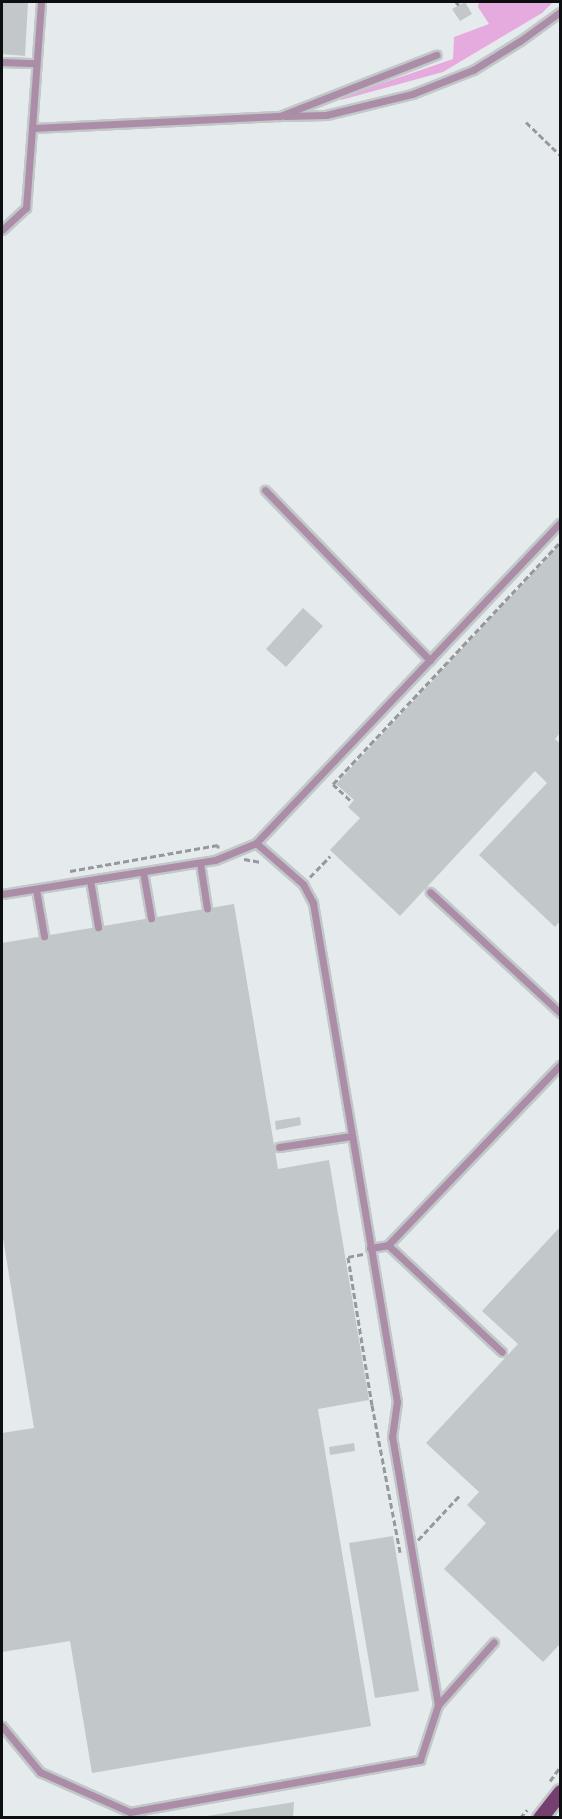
<!DOCTYPE html>
<style>
body{margin:0}
#map{position:relative;width:562px;height:1819px;overflow:hidden;background:#e5ebec;font-family:"Fira Sans Condensed",sans-serif}
div>[style]{position:absolute}
.green>*{inset:0;background:#e6abde}
.building>*{inset:0;background:#c2c8c9}
.path>*{height:3px;margin-top:-1.5px;transform-origin:0;background:repeating-linear-gradient(90deg,#95999a 0 6px,transparent 0 9px)}
.roads{filter:drop-shadow(2px 0 #c2c8c9) drop-shadow(-2px 0 #c2c8c9) drop-shadow(0 2px #c2c8c9) drop-shadow(0 -2px #c2c8c9)}
.lane>*{height:7px;margin:-3.5px;padding:0 3.5px;transform-origin:3.5px;border-radius:3.5px;background:#ac8da8}
.primary>*{height:15px;margin:-7.5px;padding:0 7.5px;transform-origin:7.5px;border-radius:7.5px;background:#753f70}
span{translate:-50% -50%;white-space:nowrap;text-align:center;line-height:1.15;-webkit-text-stroke:6px #e5ebec;paint-order:stroke}
.frame{position:absolute;inset:0;border:3px solid #0c0e0f;pointer-events:none}
</style>
<div id="map">
<div class="green">
<div style="clip-path:polygon(479px 2px,553px 2px,542px 13px,443px 72px,341px 100px,342px 97px,453px 59px,454px 37px,489px 24px,478px 7px)"></div>
</div>
<div class="building">
<div style="clip-path:polygon(2px 2px,28px 2px,25px 56px,2px 54px)"></div>
<div style="clip-path:polygon(465px 2px,472px 14px,460px 21px,452px 9px)"></div>
<div style="clip-path:polygon(560px 544px,560px 733px,555px 739px,560px 743px,560px 921px,555px 927px,479px 855px,547px 783px,535px 771px,400px 916px,330px 850px,360px 818px,348px 807px,354px 800px,336px 784px)"></div>
<div style="clip-path:polygon(303px 608px,323px 626px,286px 667px,266px 649px)"></div>
<div style="clip-path:polygon(234px 904px,278px 1169px,329px 1160px,369px 1400px,318px 1409px,371px 1726px,92px 1773px,70px 1641px,2px 1652px,2px 1433px,34px 1428px,2px 1232px,2px 943px)"></div>
<div style="clip-path:polygon(300px 1117px,301px 1125px,276px 1130px,275px 1121px)"></div>
<div style="clip-path:polygon(560px 1227px,560px 1644px,543px 1662px,444px 1569px,486px 1523px,467px 1505px,479px 1492px,426px 1443px,518px 1344px,482px 1311px)"></div>
<div style="clip-path:polygon(354px 1443px,355px 1451px,330px 1455px,329px 1447px)"></div>
<div style="clip-path:polygon(393px 1536px,419px 1691px,375px 1698px,349px 1543px)"></div>
<div style="clip-path:polygon(294px 1802px,293px 1818px,207px 1818px,207px 1816px)"></div>
</div>
<div class="path">
<div style="left:456px;top:2px;width:4px;rotate:45deg"></div>
<div style="left:526px;top:122px;width:47px;rotate:44.1deg"></div>
<div style="left:350px;top:800px;width:23px;rotate:-137deg"></div>
<div style="left:333px;top:784px;width:332px;rotate:-46.8deg"></div>
<div style="left:244px;top:859px;width:17px;rotate:10deg"></div>
<div style="left:70px;top:871px;width:150px;rotate:-10deg"></div>
<div style="left:218px;top:845px;width:3px;rotate:90deg"></div>
<div style="left:310px;top:877px;width:29px;rotate:-46deg"></div>
<div style="left:363px;top:1254px;width:15px;rotate:169deg"></div>
<div style="left:348px;top:1257px;width:150px;rotate:80.8deg"></div>
<div style="left:372px;top:1405px;width:150px;rotate:79.2deg"></div>
<div style="left:418px;top:1540px;width:62px;rotate:-47deg"></div>
<div style="left:550px;top:1781px;width:17px;rotate:-54deg"></div>
<div style="left:520px;top:1818px;width:11px;rotate:-49deg"></div>
</div>
<div class="roads">
<div class="lane">
<div style="left:2px;top:62px;width:34px;rotate:2deg"></div>
<div style="left:285px;top:116px;width:41px;rotate:-1.4deg"></div>
<div style="left:326px;top:115px;width:89px;rotate:-13.7deg"></div>
<div style="left:412px;top:94px;width:66px;rotate:-21.5deg"></div>
<div style="left:473px;top:70px;width:55px;rotate:-31.7deg"></div>
<div style="left:520px;top:41px;width:49px;rotate:-35.9deg"></div>
<div style="left:32px;top:128px;width:126px;rotate:-85.9deg"></div>
<div style="left:2px;top:230px;width:33px;rotate:-43deg"></div>
<div style="left:26px;top:208px;width:80px;rotate:-85.7deg"></div>
<div style="left:32px;top:128px;width:248px;rotate:-2.8deg"></div>
<div style="left:280px;top:116px;width:168px;rotate:-21.4deg"></div>
<div style="left:265px;top:490px;width:237px;rotate:45.9deg"></div>
<div style="left:200px;top:863px;width:46px;rotate:81.2deg"></div>
<div style="left:143px;top:872px;width:47px;rotate:80.1deg"></div>
<div style="left:90px;top:880px;width:48px;rotate:80.3deg"></div>
<div style="left:36px;top:889px;width:48px;rotate:80.3deg"></div>
<div style="left:430px;top:892px;width:178px;rotate:42.9deg"></div>
<div style="left:2px;top:894px;width:216px;rotate:-9.1deg"></div>
<div style="left:215px;top:860px;width:44px;rotate:-22.5deg"></div>
<div style="left:256px;top:843px;width:441px;rotate:-46.5deg"></div>
<div style="left:279px;top:1147px;width:73px;rotate:-8.7deg"></div>
<div style="left:388px;top:1245px;width:156px;rotate:43.2deg"></div>
<div style="left:370px;top:1248px;width:18px;rotate:-9deg"></div>
<div style="left:388px;top:1245px;width:249px;rotate:-46.3deg"></div>
<div style="left:438px;top:1705px;width:84px;rotate:-48.4deg"></div>
<div style="left:2px;top:1726px;width:60px;rotate:50.4deg"></div>
<div style="left:40px;top:1772px;width:98px;rotate:24deg"></div>
<div style="left:130px;top:1812px;width:295px;rotate:-10.2deg"></div>
<div style="left:420px;top:1760px;width:58px;rotate:-71.9deg"></div>
<div style="left:438px;top:1705px;width:272px;rotate:-99.7deg"></div>
<div style="left:392px;top:1437px;width:35px;rotate:-82deg"></div>
<div style="left:397px;top:1402px;width:506px;rotate:-99.56deg"></div>
<div style="left:313px;top:903px;width:21px;rotate:-118deg"></div>
<div style="left:303px;top:884px;width:62px;rotate:-138.9deg"></div>
</div>
<div class="primary">
<div style="left:540px;top:1818px;width:33px;rotate:-52deg"></div>
</div>
</div>
<div class="frame"></div>
</div>
